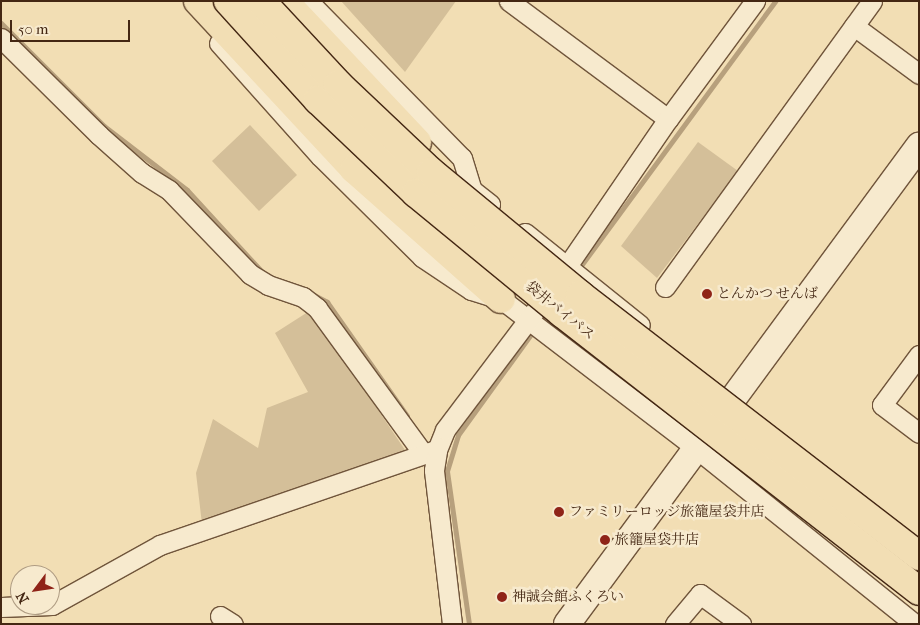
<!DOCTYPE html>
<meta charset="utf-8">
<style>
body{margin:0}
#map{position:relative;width:920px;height:625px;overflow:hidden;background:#f2deb4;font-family:"IM FELL French Canon","Noto Serif JP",serif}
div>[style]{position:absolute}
.green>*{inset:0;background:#d4bf99}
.stream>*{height:5px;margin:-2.5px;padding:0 2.5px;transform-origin:2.5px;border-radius:2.5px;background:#b7a07d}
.roads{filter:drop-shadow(1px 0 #70553b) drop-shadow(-1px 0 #70553b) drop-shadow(0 1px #70553b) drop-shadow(0 -1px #70553b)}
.street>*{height:19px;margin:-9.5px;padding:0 9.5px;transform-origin:9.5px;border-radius:9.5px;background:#f7eace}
.secondary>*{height:26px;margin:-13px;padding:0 13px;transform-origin:13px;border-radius:13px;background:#f7eace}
.highway>*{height:28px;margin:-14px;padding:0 14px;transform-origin:14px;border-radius:14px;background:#f2deb4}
.bridges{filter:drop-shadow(1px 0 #442713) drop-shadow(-1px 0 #442713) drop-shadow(0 1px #442713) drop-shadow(0 -1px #442713)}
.highway-bridge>*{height:28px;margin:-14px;padding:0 14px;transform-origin:14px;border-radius:14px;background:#f2deb4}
.dots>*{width:14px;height:14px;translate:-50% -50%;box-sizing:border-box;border:2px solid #f7eace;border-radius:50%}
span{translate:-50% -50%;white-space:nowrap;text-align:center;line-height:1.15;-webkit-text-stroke:5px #f7eace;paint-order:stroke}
.poi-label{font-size:14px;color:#442713}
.left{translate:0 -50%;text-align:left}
.street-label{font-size:14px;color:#442713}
.frame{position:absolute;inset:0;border:2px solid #442713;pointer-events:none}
.north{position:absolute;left:10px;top:565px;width:50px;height:50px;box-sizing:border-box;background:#f7eace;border:1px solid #af9c83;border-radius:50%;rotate:239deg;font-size:14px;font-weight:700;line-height:20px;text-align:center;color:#442713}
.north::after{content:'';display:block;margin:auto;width:18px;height:22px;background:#8f2418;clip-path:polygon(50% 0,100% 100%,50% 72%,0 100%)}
.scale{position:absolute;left:10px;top:20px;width:120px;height:22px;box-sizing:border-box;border:2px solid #442713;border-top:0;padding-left:6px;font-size:15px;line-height:18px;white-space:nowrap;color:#442713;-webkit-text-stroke:4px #f7eace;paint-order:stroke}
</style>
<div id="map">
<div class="green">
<div style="clip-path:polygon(341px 1px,456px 1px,405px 72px)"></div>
<div style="clip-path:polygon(250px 125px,297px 175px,259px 211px,212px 161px)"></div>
<div style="clip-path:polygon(698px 142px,738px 171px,657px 278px,621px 246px)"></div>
<div style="clip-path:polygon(311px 310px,405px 450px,202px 524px,196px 473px,213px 419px,258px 448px,267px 408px,308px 392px,275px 333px)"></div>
</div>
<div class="stream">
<div style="left:1px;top:23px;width:146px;rotate:45deg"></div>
<div style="left:104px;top:126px;width:105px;rotate:37.6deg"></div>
<div style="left:187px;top:190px;width:113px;rotate:47.5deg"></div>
<div style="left:577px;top:271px;width:335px;rotate:-53.7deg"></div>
<div style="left:314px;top:295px;width:15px;rotate:28deg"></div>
<div style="left:327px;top:302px;width:139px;rotate:54.9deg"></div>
<div style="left:469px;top:624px;width:155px;rotate:-98.2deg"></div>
<div style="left:447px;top:471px;width:38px;rotate:-73deg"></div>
<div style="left:458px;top:435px;width:152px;rotate:-54.1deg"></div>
</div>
<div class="roads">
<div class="street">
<div style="left:308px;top:1px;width:220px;rotate:45.6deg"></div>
<div style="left:462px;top:158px;width:34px;rotate:73deg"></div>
<div style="left:472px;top:190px;width:23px;rotate:38deg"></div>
<div style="left:509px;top:1px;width:198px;rotate:36.6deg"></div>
<div style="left:854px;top:26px;width:81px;rotate:36.4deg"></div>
<div style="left:1px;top:38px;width:138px;rotate:44.7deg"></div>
<div style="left:99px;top:135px;width:57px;rotate:41.5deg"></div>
<div style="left:142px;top:173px;width:32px;rotate:32deg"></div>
<div style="left:169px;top:190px;width:117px;rotate:46deg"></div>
<div style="left:250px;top:274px;width:21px;rotate:31deg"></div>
<div style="left:268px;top:285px;width:37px;rotate:19deg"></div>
<div style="left:303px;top:297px;width:18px;rotate:38deg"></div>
<div style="left:317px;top:308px;width:178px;rotate:53.9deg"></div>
<div style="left:219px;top:43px;width:152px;rotate:48.2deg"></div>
<div style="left:320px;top:156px;width:144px;rotate:44.7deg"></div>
<div style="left:422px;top:257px;width:59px;rotate:34deg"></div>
<div style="left:471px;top:290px;width:31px;rotate:17deg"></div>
<div style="left:501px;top:299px;width:247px;rotate:37.4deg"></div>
<div style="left:697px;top:449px;width:280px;rotate:38.8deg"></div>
<div style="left:525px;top:233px;width:147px;rotate:38.7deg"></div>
<div style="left:561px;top:275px;width:189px;rotate:-55.6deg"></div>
<div style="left:668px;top:119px;width:147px;rotate:-53.6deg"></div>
<div style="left:665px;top:287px;width:353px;rotate:-54.1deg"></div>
<div style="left:919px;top:355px;width:62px;rotate:126.5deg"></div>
<div style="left:882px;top:405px;width:46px;rotate:37.1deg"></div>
<div style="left:1px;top:607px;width:51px;rotate:-2.2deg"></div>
<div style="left:52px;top:605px;width:124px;rotate:-29.1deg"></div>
<div style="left:160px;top:545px;width:289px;rotate:-19deg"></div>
<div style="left:220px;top:616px;width:15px;rotate:32deg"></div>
<div style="left:452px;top:624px;width:155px;rotate:-96.7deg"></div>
<div style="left:434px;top:470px;width:20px;rotate:-81deg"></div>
<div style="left:437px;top:450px;width:22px;rotate:-68deg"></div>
<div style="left:445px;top:430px;width:148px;rotate:-53deg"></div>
<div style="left:675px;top:624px;width:39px;rotate:-50deg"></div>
<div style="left:700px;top:594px;width:51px;rotate:36.2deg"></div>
</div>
<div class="secondary">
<div style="left:567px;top:624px;width:594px;rotate:-53.63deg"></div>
</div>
<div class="highway">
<div style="left:198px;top:1px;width:229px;rotate:47.1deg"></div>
<div style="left:354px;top:169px;width:196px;rotate:41.5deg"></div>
<div style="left:284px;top:1px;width:194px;rotate:46.7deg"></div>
</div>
</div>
<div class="bridges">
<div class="highway-bridge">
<div style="left:228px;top:1px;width:134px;rotate:47.7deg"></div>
<div style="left:318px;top:100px;width:135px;rotate:43.5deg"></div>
<div style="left:416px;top:193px;width:189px;rotate:39.4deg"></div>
<div style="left:562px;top:313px;width:452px;rotate:37.9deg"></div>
<div style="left:261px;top:1px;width:113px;rotate:47.1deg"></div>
<div style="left:338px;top:84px;width:128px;rotate:43.4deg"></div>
<div style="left:431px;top:172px;width:193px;rotate:39.5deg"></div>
<div style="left:580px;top:295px;width:428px;rotate:37.6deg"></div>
</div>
</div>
<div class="dots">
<div style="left:707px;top:294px;background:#8f2418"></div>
<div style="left:559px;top:512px;background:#8f2418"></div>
<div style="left:605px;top:540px;background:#8f2418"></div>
<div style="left:502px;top:597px;background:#8f2418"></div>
</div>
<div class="poi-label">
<span class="left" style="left:717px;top:294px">とんかつ せんば</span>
<span class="left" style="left:569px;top:512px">ファミリーロッジ旅籠屋袋井店</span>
<span class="left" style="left:615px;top:540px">旅籠屋袋井店</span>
<span class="left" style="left:512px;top:597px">神誠会館ふくろい</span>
</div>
<div class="street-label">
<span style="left:560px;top:311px;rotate:39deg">袋井バイパス</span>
</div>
<div class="frame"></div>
<div class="north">N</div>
<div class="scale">50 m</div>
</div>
